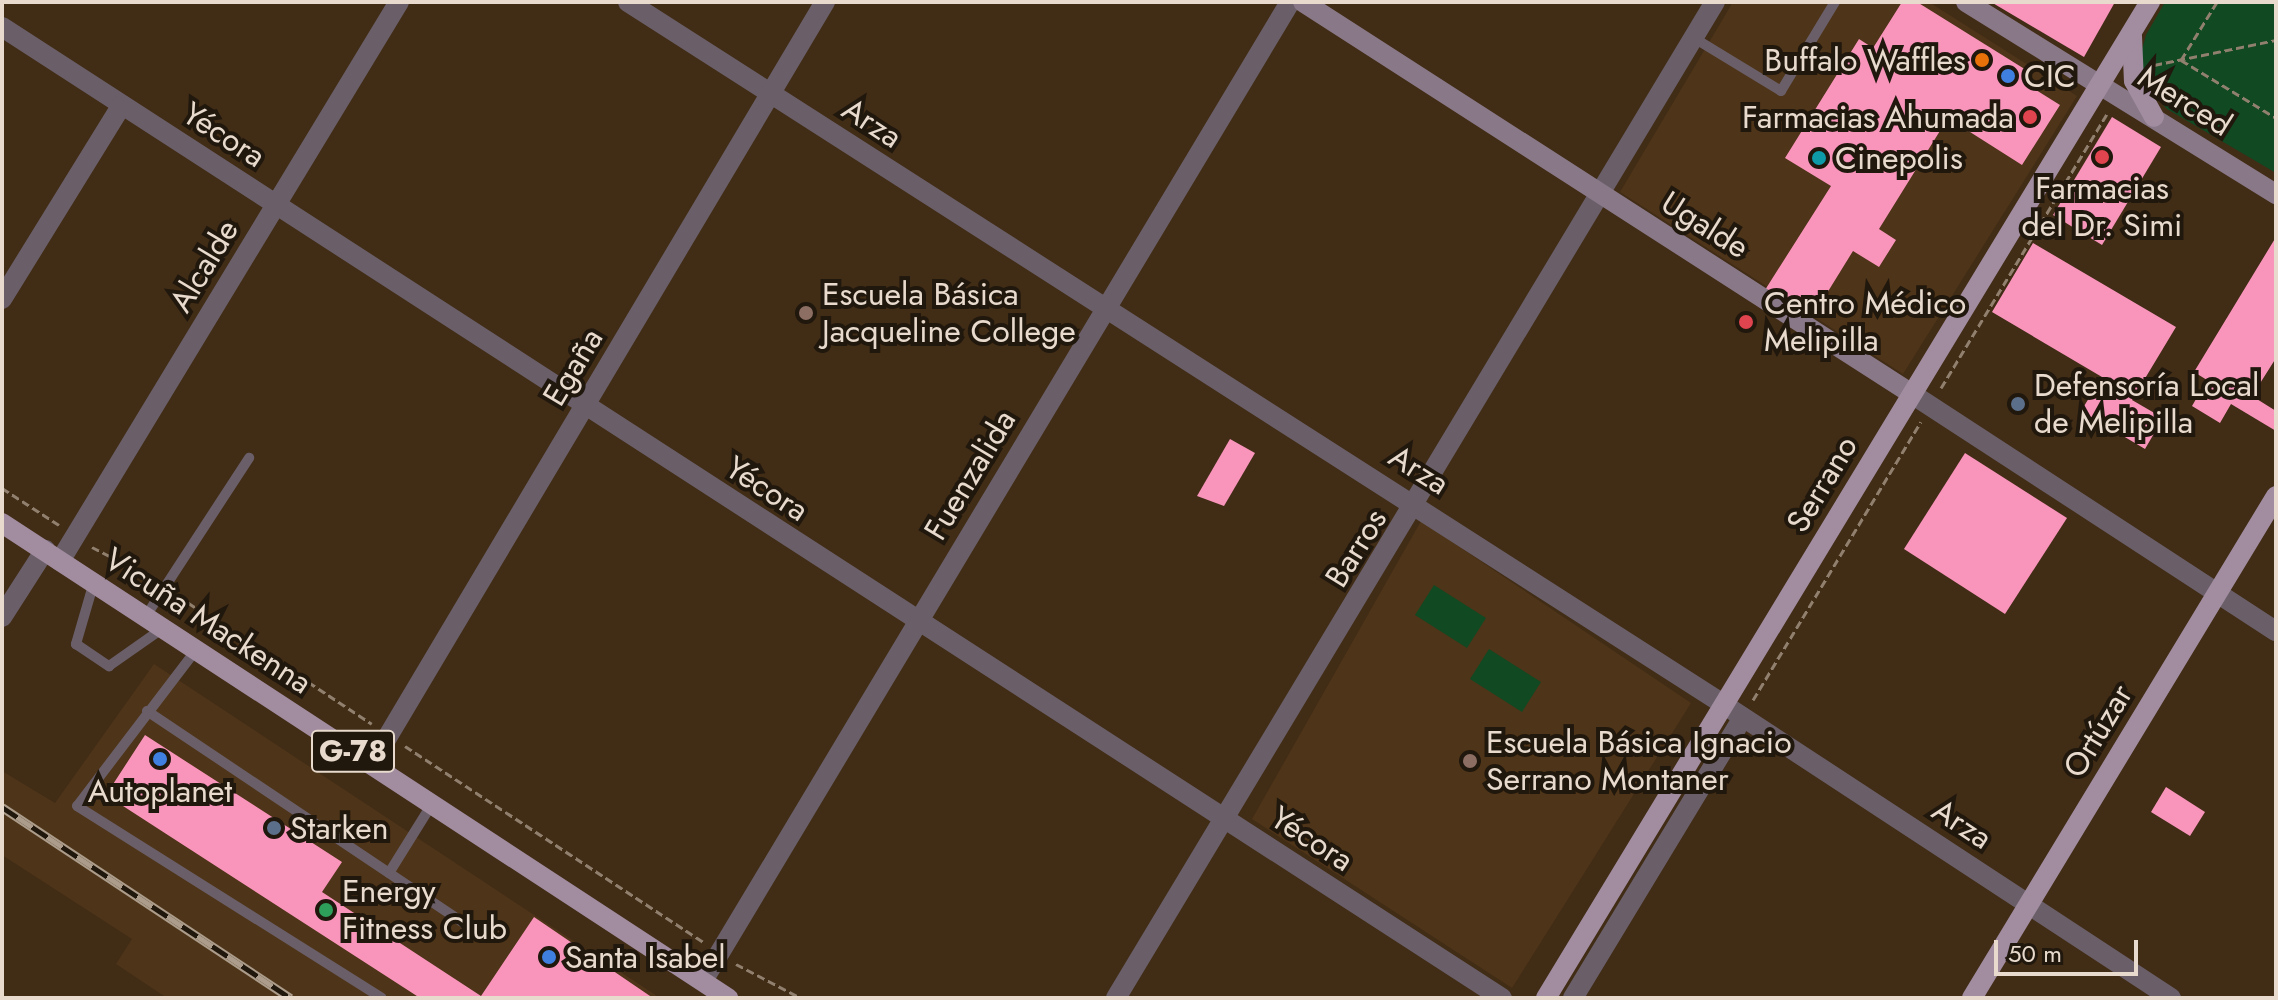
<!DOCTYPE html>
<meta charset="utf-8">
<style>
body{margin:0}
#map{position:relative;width:2278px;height:1000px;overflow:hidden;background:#412c16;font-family:Jost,sans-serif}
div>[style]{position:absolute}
.built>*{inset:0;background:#4e3418}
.green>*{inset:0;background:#114923}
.building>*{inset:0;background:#f994bb}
.path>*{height:3px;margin-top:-1.5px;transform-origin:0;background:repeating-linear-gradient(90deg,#91806e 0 8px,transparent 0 12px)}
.service>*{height:10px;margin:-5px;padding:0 5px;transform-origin:5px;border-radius:5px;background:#6a5f69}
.minor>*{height:20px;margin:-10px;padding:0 10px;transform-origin:10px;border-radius:10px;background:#6a5f69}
.tertiary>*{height:20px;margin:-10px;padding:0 10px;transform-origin:10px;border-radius:10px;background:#6a5f69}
.secondary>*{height:20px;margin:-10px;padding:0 10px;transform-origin:10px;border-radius:10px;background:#897888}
.primary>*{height:20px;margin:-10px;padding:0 10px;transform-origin:10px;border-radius:10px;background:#a18ca0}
.rail>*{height:9px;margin-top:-4.5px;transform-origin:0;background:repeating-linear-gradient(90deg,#20170d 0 18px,#ab9c8b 0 36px);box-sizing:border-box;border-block:2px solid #ab9c8b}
.dots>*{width:22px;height:22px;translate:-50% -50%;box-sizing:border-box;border:4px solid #20170d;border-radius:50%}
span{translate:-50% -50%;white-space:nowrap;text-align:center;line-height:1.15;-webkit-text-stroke:8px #20170d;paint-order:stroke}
.shield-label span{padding:2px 6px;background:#20170d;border:2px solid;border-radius:6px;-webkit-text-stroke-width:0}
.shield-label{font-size:30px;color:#e8dbce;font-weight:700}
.poi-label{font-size:32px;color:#e8dbce}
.right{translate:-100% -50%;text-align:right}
.left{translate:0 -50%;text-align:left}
.street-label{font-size:32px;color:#e8dbce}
.frame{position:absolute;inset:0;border:4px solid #e8dbce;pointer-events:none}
.scale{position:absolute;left:1994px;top:940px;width:144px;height:36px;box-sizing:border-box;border:4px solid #e8dbce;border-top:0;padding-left:10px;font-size:24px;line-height:28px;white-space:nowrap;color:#e8dbce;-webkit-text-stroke:6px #20170d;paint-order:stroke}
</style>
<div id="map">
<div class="built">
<div style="clip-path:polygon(1733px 2px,1929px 2px,2077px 96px,1903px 374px,1620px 192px)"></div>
<div style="clip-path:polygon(1421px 521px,1691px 703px,1512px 988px,1252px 819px)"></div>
<div style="clip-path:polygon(154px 664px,660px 998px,167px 998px,116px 964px,132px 939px,2px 855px,2px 771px,55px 803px)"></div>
</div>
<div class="green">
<div style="clip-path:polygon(2165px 2px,2276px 2px,2276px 173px,2167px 109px,2154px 95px,2138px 64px,2146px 35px)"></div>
<div style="clip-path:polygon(1434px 585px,1486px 618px,1467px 648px,1415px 615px)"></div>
<div style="clip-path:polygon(1489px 649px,1541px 682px,1522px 712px,1470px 679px)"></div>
</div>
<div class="building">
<div style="clip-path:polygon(1902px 2px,1917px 2px,2031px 73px,2025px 83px,2060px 105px,2022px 165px,1948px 118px,1879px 229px,1896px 240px,1879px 267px,1853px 251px,1811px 319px,1765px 290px,1831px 186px,1785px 158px,1859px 39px,1873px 48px)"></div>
<div style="clip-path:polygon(1991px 2px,2115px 2px,2084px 57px)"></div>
<div style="clip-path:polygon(2112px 117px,2161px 147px,2102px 245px,2053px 215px)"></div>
<div style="clip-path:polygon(2276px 237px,2276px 358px,2252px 396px,2276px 411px,2276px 431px,2231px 404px,2220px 423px,2192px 406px,2207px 380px,2194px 372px)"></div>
<div style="clip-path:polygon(2033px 243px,2176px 327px,2132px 400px,2163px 418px,2145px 449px,2081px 411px,2102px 377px,1992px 312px)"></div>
<div style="clip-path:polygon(1230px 439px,1255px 453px,1224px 506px,1197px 496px)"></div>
<div style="clip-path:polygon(1965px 453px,2067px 518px,2005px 614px,1904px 549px)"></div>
<div style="clip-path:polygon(145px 735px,342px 862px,322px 892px,481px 996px,534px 917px,653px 998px,420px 998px,106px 795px)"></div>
<div style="clip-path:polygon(2166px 787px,2205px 812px,2190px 836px,2151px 812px)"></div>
</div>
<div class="path">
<div style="left:2217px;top:2px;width:68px;rotate:121.8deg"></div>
<div style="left:2181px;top:60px;width:111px;rotate:31.4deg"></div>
<div style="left:2154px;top:65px;width:125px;rotate:-11.6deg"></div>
<div style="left:1941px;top:388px;width:320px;rotate:-58.8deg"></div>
<div style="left:2px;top:488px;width:68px;rotate:33deg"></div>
<div style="left:92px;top:547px;width:68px;rotate:27.3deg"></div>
<div style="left:178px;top:596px;width:232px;rotate:33.4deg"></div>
<div style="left:1753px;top:700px;width:325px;rotate:-58.9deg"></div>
<div style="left:405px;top:746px;width:357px;rotate:33.3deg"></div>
<div style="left:736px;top:964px;width:73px;rotate:27.6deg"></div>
</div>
<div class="service">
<div style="left:1694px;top:38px;width:102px;rotate:31.3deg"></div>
<div style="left:1781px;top:91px;width:104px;rotate:-58.8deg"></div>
<div style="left:94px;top:582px;width:65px;rotate:106.2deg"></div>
<div style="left:76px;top:644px;width:40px;rotate:34deg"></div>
<div style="left:109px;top:666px;width:66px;rotate:-35.1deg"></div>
<div style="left:146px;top:616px;width:189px;rotate:-56.9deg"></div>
<div style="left:196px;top:650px;width:196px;rotate:127.3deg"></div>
<div style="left:77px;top:806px;width:360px;rotate:32.2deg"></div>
<div style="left:147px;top:711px;width:386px;rotate:33.8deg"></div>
<div style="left:389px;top:873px;width:81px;rotate:-58.1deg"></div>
</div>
<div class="minor">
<div style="left:628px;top:2px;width:1301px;rotate:32.66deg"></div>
<div style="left:2px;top:27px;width:1787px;rotate:32.92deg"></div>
<div style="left:2px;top:299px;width:228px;rotate:-58.3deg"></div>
<div style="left:1912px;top:394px;width:434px;rotate:33.1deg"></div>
<div style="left:704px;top:979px;width:1139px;rotate:-59.04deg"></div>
<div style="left:1116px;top:998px;width:1162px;rotate:-58.98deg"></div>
</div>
<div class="tertiary">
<div style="left:60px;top:561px;width:654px;rotate:-58.77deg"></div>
<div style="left:2px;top:617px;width:80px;rotate:-57.3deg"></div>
<div style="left:1723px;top:704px;width:536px;rotate:33.27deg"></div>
<div style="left:372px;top:763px;width:886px;rotate:-59.24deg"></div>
<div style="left:1573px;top:998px;width:328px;rotate:-58.8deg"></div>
</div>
<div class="secondary">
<div style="left:1303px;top:2px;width:724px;rotate:32.77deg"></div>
<div style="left:1966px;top:2px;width:365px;rotate:31.8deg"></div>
</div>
<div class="primary">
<div style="left:2132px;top:36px;width:45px;rotate:87.5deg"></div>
<div style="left:2134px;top:81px;width:41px;rotate:60.9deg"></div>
<div style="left:2px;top:523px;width:868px;rotate:33.2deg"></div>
<div style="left:1546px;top:998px;width:1165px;rotate:-58.77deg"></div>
<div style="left:1972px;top:998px;width:587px;rotate:-58.8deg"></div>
</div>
<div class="rail">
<div style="left:2px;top:807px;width:346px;rotate:33.5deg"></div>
</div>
<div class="dots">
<div style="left:1982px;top:60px;background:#e8710a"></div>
<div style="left:2008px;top:76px;background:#3f7fe0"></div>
<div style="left:2030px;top:117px;background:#e0444e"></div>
<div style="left:2102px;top:157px;background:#e0444e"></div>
<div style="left:1819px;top:158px;background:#0f9aa8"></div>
<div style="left:806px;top:313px;background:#8d6e63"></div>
<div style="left:1746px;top:322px;background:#e0444e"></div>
<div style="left:2018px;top:404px;background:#5c6f8a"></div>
<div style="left:160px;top:759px;background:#3f7fe0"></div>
<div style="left:1470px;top:761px;background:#8d6e63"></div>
<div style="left:274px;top:828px;background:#5c6f8a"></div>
<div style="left:326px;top:910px;background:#2e9e5b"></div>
<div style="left:549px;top:957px;background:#3f7fe0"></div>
</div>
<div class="shield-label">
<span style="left:353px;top:751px">G-78</span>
</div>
<div class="poi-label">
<span class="right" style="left:1966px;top:60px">Buffalo Waffles</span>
<span class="left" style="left:2024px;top:76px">CIC</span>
<span class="right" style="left:2014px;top:117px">Farmacias Ahumada</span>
<span class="left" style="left:1835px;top:158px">Cinepolis</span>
<span style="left:2102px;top:207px">Farmacias<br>del Dr. Simi</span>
<span class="left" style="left:822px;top:313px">Escuela Básica<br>Jacqueline College</span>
<span class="left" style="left:1764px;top:322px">Centro Médico<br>Melipilla</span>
<span class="left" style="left:2034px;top:404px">Defensoría Local<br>de Melipilla</span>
<span class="left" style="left:1486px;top:761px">Escuela Básica Ignacio<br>Serrano Montaner</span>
<span style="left:160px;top:791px">Autoplanet</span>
<span class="left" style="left:290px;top:828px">Starken</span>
<span class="left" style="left:342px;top:910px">Energy<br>Fitness Club</span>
<span class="left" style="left:565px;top:957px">Santa Isabel</span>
</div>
<div class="street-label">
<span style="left:2185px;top:101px;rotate:32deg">Merced</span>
<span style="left:872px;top:123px;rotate:33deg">Arza</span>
<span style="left:224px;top:135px;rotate:33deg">Yécora</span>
<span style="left:1705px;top:225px;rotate:32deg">Ugalde</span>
<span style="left:204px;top:266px;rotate:-59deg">Alcalde</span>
<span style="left:573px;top:367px;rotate:-59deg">Egaña</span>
<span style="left:1419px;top:470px;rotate:32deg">Arza</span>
<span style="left:970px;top:475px;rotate:-59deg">Fuenzalida</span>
<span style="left:1822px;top:484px;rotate:-59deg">Serrano</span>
<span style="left:767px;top:489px;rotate:33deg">Yécora</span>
<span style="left:1356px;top:548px;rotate:-58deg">Barros</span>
<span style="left:208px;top:621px;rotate:33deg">Vicuña Mackenna</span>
<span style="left:2098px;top:731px;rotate:-59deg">Ortúzar</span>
<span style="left:1962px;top:824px;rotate:33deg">Arza</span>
<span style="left:1312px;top:839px;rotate:33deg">Yécora</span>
</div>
<div class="frame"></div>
<div class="scale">50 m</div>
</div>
